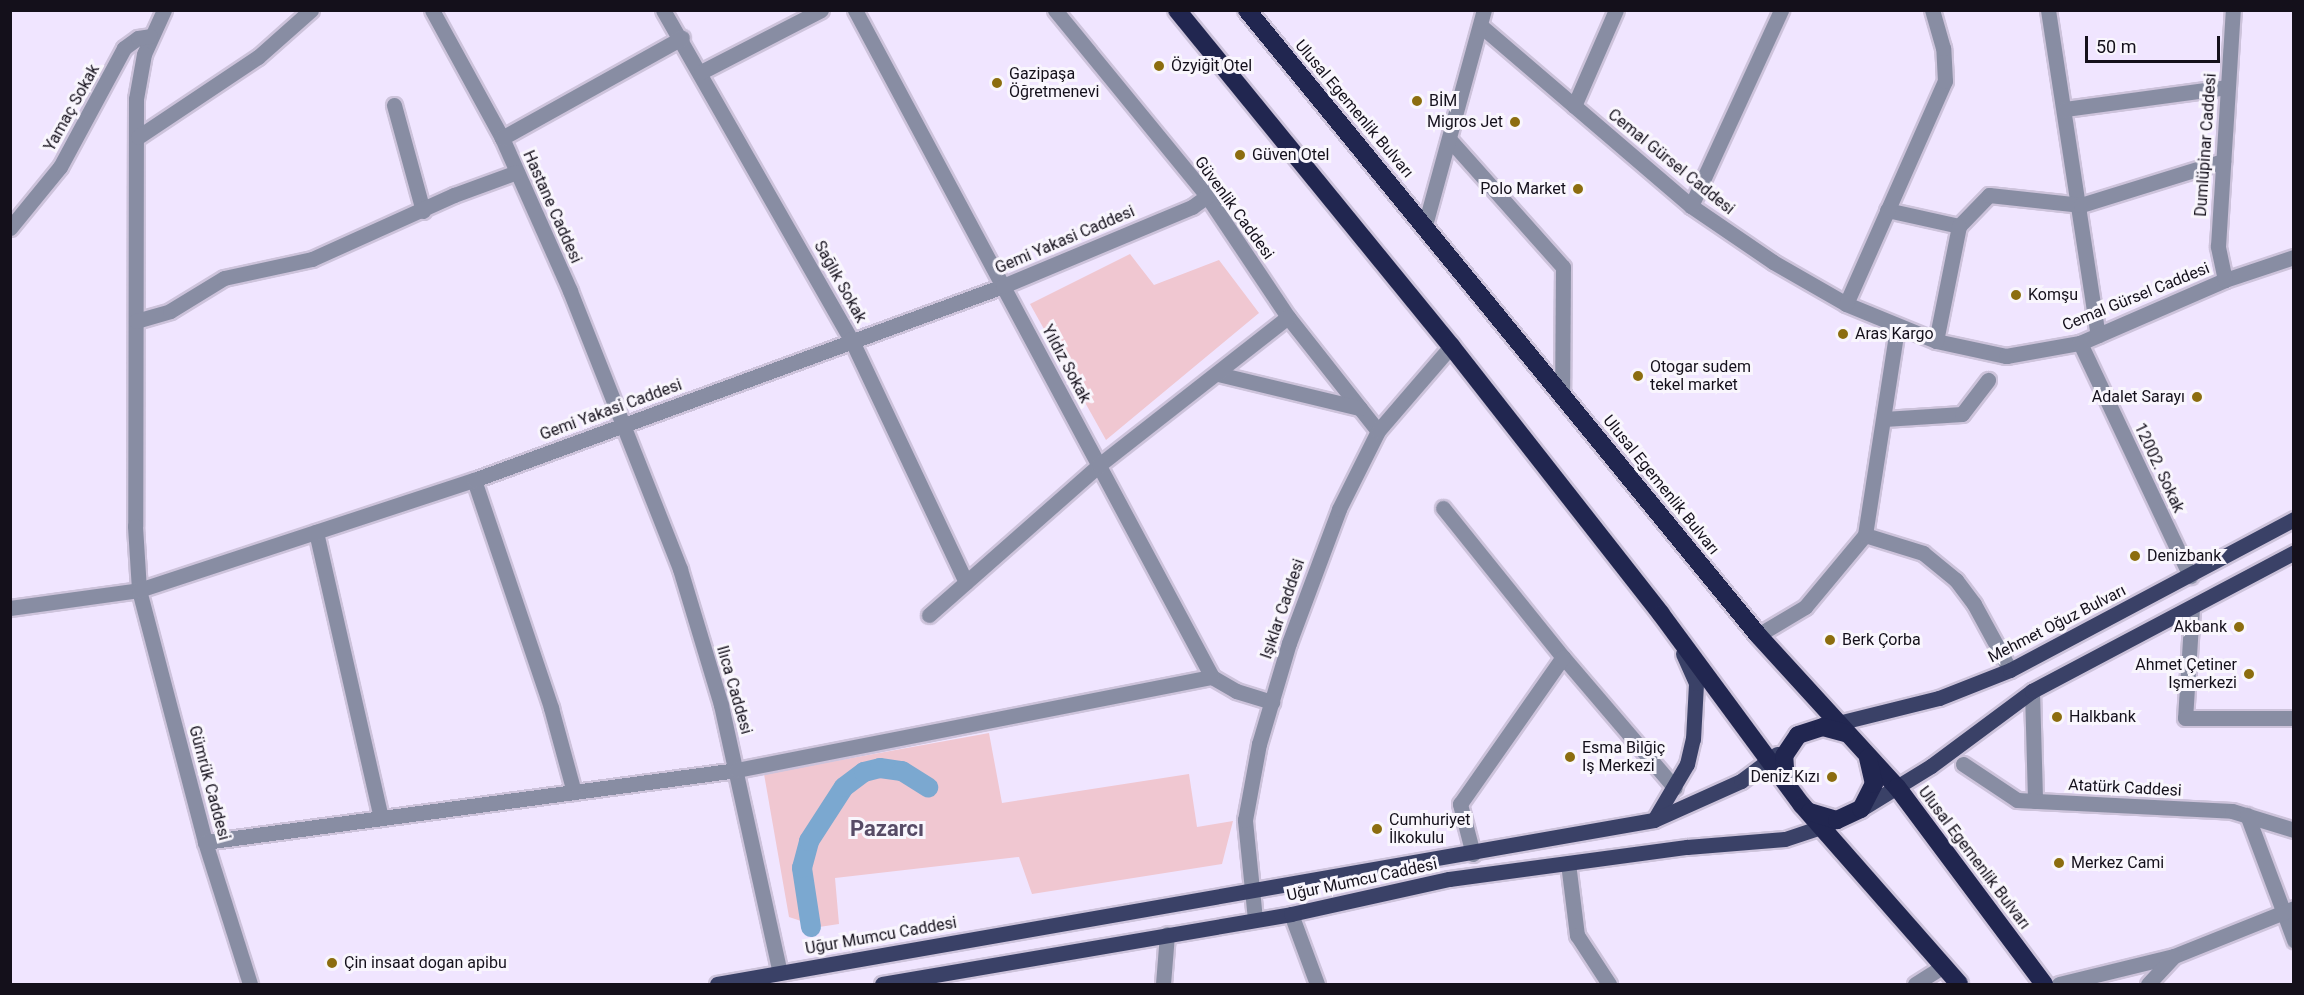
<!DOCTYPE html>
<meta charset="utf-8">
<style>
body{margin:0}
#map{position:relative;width:2304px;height:995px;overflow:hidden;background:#f0e5ff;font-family:Roboto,sans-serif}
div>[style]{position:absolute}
.green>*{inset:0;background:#f0c7d1}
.canal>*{height:20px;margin:-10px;padding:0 10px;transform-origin:10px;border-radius:10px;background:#7ba8d0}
.roads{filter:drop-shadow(2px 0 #cdc3db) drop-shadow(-2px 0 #cdc3db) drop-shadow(0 2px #cdc3db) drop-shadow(0 -2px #cdc3db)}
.minor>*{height:15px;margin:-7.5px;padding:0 7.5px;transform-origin:7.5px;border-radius:7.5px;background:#888da3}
.major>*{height:15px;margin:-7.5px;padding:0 7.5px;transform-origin:7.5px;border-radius:7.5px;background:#3a4167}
.highway>*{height:18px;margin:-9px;padding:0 9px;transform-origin:9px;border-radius:9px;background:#212650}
.dots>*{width:16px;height:16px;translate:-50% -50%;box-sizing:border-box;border:3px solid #f9f6fd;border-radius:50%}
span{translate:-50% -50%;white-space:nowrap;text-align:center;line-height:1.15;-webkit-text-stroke:6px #f9f6fd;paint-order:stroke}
.poi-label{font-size:16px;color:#14101b}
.left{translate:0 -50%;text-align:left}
.right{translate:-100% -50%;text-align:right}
.street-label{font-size:16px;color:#14101b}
.district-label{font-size:22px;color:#574b66;font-weight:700}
.frame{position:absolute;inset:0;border:12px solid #14101b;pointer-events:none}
.scale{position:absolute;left:2085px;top:36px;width:135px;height:27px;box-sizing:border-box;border:3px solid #14101b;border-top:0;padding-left:8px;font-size:18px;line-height:21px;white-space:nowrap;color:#14101b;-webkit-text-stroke:4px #f9f6fd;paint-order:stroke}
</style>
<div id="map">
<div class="green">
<div style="clip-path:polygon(1130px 254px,1154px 285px,1219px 260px,1259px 313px,1106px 440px,1030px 304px)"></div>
<div style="clip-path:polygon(989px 733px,1002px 803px,1189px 774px,1197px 827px,1233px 821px,1222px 864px,1032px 894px,1019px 857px,835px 878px,839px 924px,819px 927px,789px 917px,764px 774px)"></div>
</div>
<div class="canal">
<div style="left:811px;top:927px;width:60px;rotate:-98.7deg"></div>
<div style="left:802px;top:868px;width:28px;rotate:-75deg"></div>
<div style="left:809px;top:841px;width:64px;rotate:-57.1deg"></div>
<div style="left:844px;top:787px;width:25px;rotate:-37deg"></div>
<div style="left:864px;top:772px;width:16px;rotate:-14deg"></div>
<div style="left:880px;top:768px;width:22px;rotate:8deg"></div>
<div style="left:902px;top:771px;width:31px;rotate:32deg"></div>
</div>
<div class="roads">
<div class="minor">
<div style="left:164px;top:10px;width:48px;rotate:114.4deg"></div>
<div style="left:144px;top:54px;width:46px;rotate:100.1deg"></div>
<div style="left:136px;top:99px;width:427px;rotate:90.1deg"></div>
<div style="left:135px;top:526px;width:64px;rotate:86.4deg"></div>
<div style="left:139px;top:590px;width:260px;rotate:75.3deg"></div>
<div style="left:205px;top:842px;width:149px;rotate:72.4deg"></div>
<div style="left:432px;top:10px;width:146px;rotate:61.3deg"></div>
<div style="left:502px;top:138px;width:167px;rotate:66deg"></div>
<div style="left:570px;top:291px;width:299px;rotate:68.4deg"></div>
<div style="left:680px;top:569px;width:142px;rotate:73.2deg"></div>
<div style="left:721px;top:705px;width:274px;rotate:77.6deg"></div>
<div style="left:663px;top:10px;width:379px;rotate:60.3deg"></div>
<div style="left:851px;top:339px;width:269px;rotate:64.7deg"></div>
<div style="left:855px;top:10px;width:757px;rotate:61.84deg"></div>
<div style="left:1212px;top:677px;width:28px;rotate:30deg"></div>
<div style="left:1236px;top:691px;width:38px;rotate:17deg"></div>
<div style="left:1055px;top:10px;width:240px;rotate:50.7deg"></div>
<div style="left:1207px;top:196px;width:146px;rotate:56.2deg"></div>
<div style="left:1288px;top:317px;width:145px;rotate:51.7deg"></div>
<div style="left:2048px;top:10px;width:329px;rotate:81.3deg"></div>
<div style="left:1481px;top:26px;width:277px;rotate:40.6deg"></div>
<div style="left:1691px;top:206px;width:99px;rotate:34.3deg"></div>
<div style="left:1773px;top:262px;width:84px;rotate:29.9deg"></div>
<div style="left:1846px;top:304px;width:97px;rotate:22.3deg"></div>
<div style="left:1936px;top:341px;width:72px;rotate:12.1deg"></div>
<div style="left:2006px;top:356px;width:75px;rotate:-10deg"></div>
<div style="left:2080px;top:343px;width:158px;rotate:-23.5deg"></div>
<div style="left:2225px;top:280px;width:73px;rotate:-18.4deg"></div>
<div style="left:701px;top:72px;width:135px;rotate:-27.3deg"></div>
<div style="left:394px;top:105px;width:110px;rotate:74.7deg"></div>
<div style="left:1574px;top:106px;width:105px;rotate:-66.4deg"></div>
<div style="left:2065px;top:109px;width:164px;rotate:-7.7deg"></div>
<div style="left:138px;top:137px;width:144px;rotate:-33.7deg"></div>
<div style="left:258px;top:57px;width:71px;rotate:-41.6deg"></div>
<div style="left:502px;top:138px;width:206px;rotate:-29.1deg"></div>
<div style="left:1449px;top:139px;width:171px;rotate:48.3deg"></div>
<div style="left:1563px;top:267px;width:129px;rotate:90.4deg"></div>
<div style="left:1691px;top:206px;width:216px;rotate:-65.3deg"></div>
<div style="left:1887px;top:210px;width:74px;rotate:12.5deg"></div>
<div style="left:1959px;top:226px;width:43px;rotate:-45.9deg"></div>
<div style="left:1989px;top:195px;width:93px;rotate:6.2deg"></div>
<div style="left:2081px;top:205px;width:149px;rotate:-17.2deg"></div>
<div style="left:1425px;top:225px;width:223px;rotate:-74.7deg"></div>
<div style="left:10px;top:228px;width:79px;rotate:-50.7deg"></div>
<div style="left:60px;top:167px;width:135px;rotate:-61.7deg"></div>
<div style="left:124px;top:48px;width:17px;rotate:-36deg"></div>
<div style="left:138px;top:38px;width:12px;rotate:-9deg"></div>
<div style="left:2225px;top:280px;width:35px;rotate:-102deg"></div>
<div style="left:2218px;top:246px;width:236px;rotate:-86.4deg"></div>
<div style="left:1846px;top:304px;width:244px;rotate:-66.1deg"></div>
<div style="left:1945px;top:81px;width:33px;rotate:-93deg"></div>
<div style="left:1943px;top:48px;width:40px;rotate:-106deg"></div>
<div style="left:136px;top:321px;width:35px;rotate:-16deg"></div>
<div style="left:170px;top:311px;width:63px;rotate:-31.4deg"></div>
<div style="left:224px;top:278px;width:90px;rotate:-12.2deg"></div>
<div style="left:312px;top:259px;width:156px;rotate:-24.3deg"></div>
<div style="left:454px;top:195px;width:67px;rotate:-20.1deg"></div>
<div style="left:1936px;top:341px;width:117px;rotate:-78.7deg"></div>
<div style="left:2080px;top:343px;width:258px;rotate:64.7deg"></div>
<div style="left:1218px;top:374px;width:146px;rotate:13.5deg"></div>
<div style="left:1884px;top:419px;width:78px;rotate:-3.7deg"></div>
<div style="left:1962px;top:414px;width:43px;rotate:-52.6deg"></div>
<div style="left:474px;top:480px;width:241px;rotate:71.3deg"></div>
<div style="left:551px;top:708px;width:87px;rotate:74.7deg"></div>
<div style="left:1443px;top:508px;width:191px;rotate:51.2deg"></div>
<div style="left:1563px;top:657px;width:172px;rotate:49.5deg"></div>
<div style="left:316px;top:532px;width:293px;rotate:77.2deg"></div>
<div style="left:1865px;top:535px;width:61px;rotate:17.2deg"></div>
<div style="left:1923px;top:553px;width:43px;rotate:39.3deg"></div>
<div style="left:1956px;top:580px;width:30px;rotate:53deg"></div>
<div style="left:1974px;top:604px;width:75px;rotate:61.4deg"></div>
<div style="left:10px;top:608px;width:130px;rotate:-7.9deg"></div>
<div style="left:139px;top:590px;width:353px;rotate:-18.2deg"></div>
<div style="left:474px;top:480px;width:563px;rotate:-20.14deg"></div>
<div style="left:1003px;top:286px;width:205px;rotate:-22.7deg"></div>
<div style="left:1192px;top:207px;width:19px;rotate:-36deg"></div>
<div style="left:2192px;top:608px;width:110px;rotate:93.6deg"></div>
<div style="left:2185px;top:718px;width:109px"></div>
<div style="left:929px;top:615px;width:227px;rotate:-41.4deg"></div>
<div style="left:1099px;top:465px;width:240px;rotate:-38.1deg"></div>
<div style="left:1758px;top:635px;width:55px;rotate:-30.8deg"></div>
<div style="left:1805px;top:607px;width:94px;rotate:-50.2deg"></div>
<div style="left:1865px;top:535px;width:209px;rotate:-81.2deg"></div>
<div style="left:2032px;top:691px;width:110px;rotate:88.4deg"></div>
<div style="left:1963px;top:764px;width:65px;rotate:33.7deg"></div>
<div style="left:2017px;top:800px;width:215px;rotate:2.9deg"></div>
<div style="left:2232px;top:811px;width:65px;rotate:17deg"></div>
<div style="left:2247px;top:815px;width:134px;rotate:69.4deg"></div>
<div style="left:205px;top:842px;width:537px;rotate:-7.71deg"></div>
<div style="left:737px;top:770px;width:484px;rotate:-11.1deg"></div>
<div style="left:1473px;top:854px;width:52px;rotate:-104.6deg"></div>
<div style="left:1460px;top:804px;width:179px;rotate:-55deg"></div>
<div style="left:1568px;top:863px;width:73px;rotate:82.9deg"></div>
<div style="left:1577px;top:935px;width:59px;rotate:56.9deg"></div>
<div style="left:1291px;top:914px;width:75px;rotate:69.6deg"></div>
<div style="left:1255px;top:919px;width:100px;rotate:-95.8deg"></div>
<div style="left:1245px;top:820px;width:77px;rotate:-79.6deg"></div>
<div style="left:1259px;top:744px;width:105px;rotate:-73.5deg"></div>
<div style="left:1289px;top:643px;width:143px;rotate:-69.5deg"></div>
<div style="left:1339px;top:509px;width:87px;rotate:-63.4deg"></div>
<div style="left:1378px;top:431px;width:112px;rotate:-49.3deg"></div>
<div style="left:1163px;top:984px;width:50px;rotate:-85.4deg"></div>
<div style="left:1915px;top:984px;width:34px;rotate:-32deg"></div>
<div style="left:2059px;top:984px;width:118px;rotate:-13.7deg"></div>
<div style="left:2174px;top:956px;width:129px;rotate:-21.8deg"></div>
<div style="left:2148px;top:984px;width:38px;rotate:-47deg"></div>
</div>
<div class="major">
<div style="left:1830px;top:725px;width:112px;rotate:-13.9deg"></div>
<div style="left:1939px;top:698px;width:76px;rotate:-21.5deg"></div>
<div style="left:2010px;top:670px;width:322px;rotate:-28deg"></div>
<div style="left:1861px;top:809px;width:82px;rotate:-31.6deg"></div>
<div style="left:1931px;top:766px;width:126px;rotate:-36.6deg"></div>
<div style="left:2032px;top:691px;width:297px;rotate:-27.9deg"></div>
<div style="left:1654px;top:820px;width:65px;rotate:-59.5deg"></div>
<div style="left:1687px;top:764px;width:26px;rotate:-77deg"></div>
<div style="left:1693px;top:739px;width:56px;rotate:-86.9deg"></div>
<div style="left:1696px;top:683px;width:32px;rotate:-114deg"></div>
<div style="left:717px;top:984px;width:951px;rotate:-9.93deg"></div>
<div style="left:1654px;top:820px;width:95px;rotate:-24.1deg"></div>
<div style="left:1741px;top:781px;width:45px;rotate:-36.9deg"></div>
<div style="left:882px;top:984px;width:415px;rotate:-9.7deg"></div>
<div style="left:1291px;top:914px;width:162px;rotate:-12.5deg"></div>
<div style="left:1449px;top:879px;width:240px;rotate:-7.7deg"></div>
<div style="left:1687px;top:847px;width:98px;rotate:-4.7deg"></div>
<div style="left:1785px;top:839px;width:47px;rotate:-18.4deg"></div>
</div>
<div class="highway">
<div style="left:1177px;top:10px;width:434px;rotate:50.8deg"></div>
<div style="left:1451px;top:346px;width:340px;rotate:51.9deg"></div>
<div style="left:1661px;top:614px;width:237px;rotate:53.6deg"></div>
<div style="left:1802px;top:805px;width:238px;rotate:48.7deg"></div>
<div style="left:1247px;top:10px;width:807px;rotate:50.73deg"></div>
<div style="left:1758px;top:635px;width:206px;rotate:47.6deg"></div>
<div style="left:1897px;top:787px;width:246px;rotate:53.3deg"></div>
<div style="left:1786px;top:782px;width:26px;rotate:-94deg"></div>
<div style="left:1784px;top:756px;width:25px;rotate:-56deg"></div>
<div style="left:1798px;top:735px;width:26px;rotate:-18deg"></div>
<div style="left:1823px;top:727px;width:23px;rotate:15deg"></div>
<div style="left:1810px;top:812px;width:28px;rotate:17deg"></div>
<div style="left:1837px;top:820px;width:26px;rotate:-25deg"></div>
<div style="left:1861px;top:809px;width:28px;rotate:-63deg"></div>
<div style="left:1874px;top:784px;width:27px;rotate:-103deg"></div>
</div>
</div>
<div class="dots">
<div style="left:1159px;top:66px;background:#8c6d0f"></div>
<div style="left:997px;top:83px;background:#8c6d0f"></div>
<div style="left:1417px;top:101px;background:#8c6d0f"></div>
<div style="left:1515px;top:122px;background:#8c6d0f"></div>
<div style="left:1240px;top:155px;background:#8c6d0f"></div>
<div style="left:1578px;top:189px;background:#8c6d0f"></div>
<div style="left:2016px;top:295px;background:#8c6d0f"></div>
<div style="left:1843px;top:334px;background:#8c6d0f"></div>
<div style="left:1638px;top:376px;background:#8c6d0f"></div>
<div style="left:2197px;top:397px;background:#8c6d0f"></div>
<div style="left:2135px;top:556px;background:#8c6d0f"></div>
<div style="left:2239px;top:627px;background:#8c6d0f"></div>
<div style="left:1830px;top:640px;background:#8c6d0f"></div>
<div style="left:2249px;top:674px;background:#8c6d0f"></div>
<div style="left:2057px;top:717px;background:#8c6d0f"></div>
<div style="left:1570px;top:757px;background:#8c6d0f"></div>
<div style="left:1832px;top:777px;background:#8c6d0f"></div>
<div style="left:1377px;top:829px;background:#8c6d0f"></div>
<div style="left:2059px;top:863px;background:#8c6d0f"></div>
<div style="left:332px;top:963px;background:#8c6d0f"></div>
</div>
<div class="poi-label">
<span class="left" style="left:1171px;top:66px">Özyiğit Otel</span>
<span class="left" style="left:1009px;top:83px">Gazipaşa<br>Öğretmenevi</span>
<span class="left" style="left:1429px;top:101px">BİM</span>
<span class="right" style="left:1503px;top:122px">Migros Jet</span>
<span class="left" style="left:1252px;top:155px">Güven Otel</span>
<span class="right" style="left:1566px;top:189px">Polo Market</span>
<span class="left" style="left:2028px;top:295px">Komşu</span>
<span class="left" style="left:1855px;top:334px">Aras Kargo</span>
<span class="left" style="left:1650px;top:376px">Otogar sudem<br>tekel market</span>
<span class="right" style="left:2185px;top:397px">Adalet Sarayı</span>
<span class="left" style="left:2147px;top:556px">Denizbank</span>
<span class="right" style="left:2227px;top:627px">Akbank</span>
<span class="left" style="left:1842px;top:640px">Berk Çorba</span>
<span class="right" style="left:2237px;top:674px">Ahmet Çetiner<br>Işmerkezi</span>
<span class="left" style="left:2069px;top:717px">Halkbank</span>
<span class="left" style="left:1582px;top:757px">Esma Bilğiç<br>Iş Merkezi</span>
<span class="right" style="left:1820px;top:777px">Deniz Kızı</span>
<span class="left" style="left:1389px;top:829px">Cumhuriyet<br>İlkokulu</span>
<span class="left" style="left:2071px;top:863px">Merkez Cami</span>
<span class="left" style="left:344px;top:963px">Çin insaat dogan apibu</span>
</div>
<div class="street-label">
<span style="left:72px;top:108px;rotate:-61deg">Yamaç Sokak</span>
<span style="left:1354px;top:109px;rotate:50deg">Ulusal Egemenlik Bulvarı</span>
<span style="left:2206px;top:145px;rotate:-86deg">Dumlüpinar Caddesi</span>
<span style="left:1671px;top:162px;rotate:39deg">Cemal Gürsel Caddesi</span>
<span style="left:552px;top:207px;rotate:66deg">Hastane Caddesi</span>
<span style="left:1234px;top:208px;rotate:54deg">Güvenlik Caddesi</span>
<span style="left:1065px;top:240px;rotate:-23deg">Gemi Yakasi Caddesi</span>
<span style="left:840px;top:282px;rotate:61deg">Sağlık Sokak</span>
<span style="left:2136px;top:297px;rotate:-22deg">Cemal Gürsel Caddesi</span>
<span style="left:1066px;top:364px;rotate:62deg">Yıldız Sokak</span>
<span style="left:611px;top:410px;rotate:-20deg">Gemi Yakasi Caddesi</span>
<span style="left:2159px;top:468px;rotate:65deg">12002. Sokak</span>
<span style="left:1661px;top:485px;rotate:51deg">Ulusal Egemenlik Bulvarı</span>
<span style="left:1283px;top:609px;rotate:-71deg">Işıklar Caddesi</span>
<span style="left:2057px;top:624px;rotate:-27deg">Mehmet Oğuz Bulvarı</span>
<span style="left:734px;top:690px;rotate:74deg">Ilıca Caddesi</span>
<span style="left:209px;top:783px;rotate:75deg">Gümrük Caddesi</span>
<span style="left:2125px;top:788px;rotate:3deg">Atatürk Caddesi</span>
<span style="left:1974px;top:858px;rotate:53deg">Ulusal Egemenlik Bulvarı</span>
<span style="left:1362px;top:880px;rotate:-12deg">Uğur Mumcu Caddesi</span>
<span style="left:881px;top:936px;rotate:-10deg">Uğur Mumcu Caddesi</span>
</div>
<div class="district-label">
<span style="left:887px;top:829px">Pazarcı</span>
</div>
<div class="frame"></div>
<div class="scale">50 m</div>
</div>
